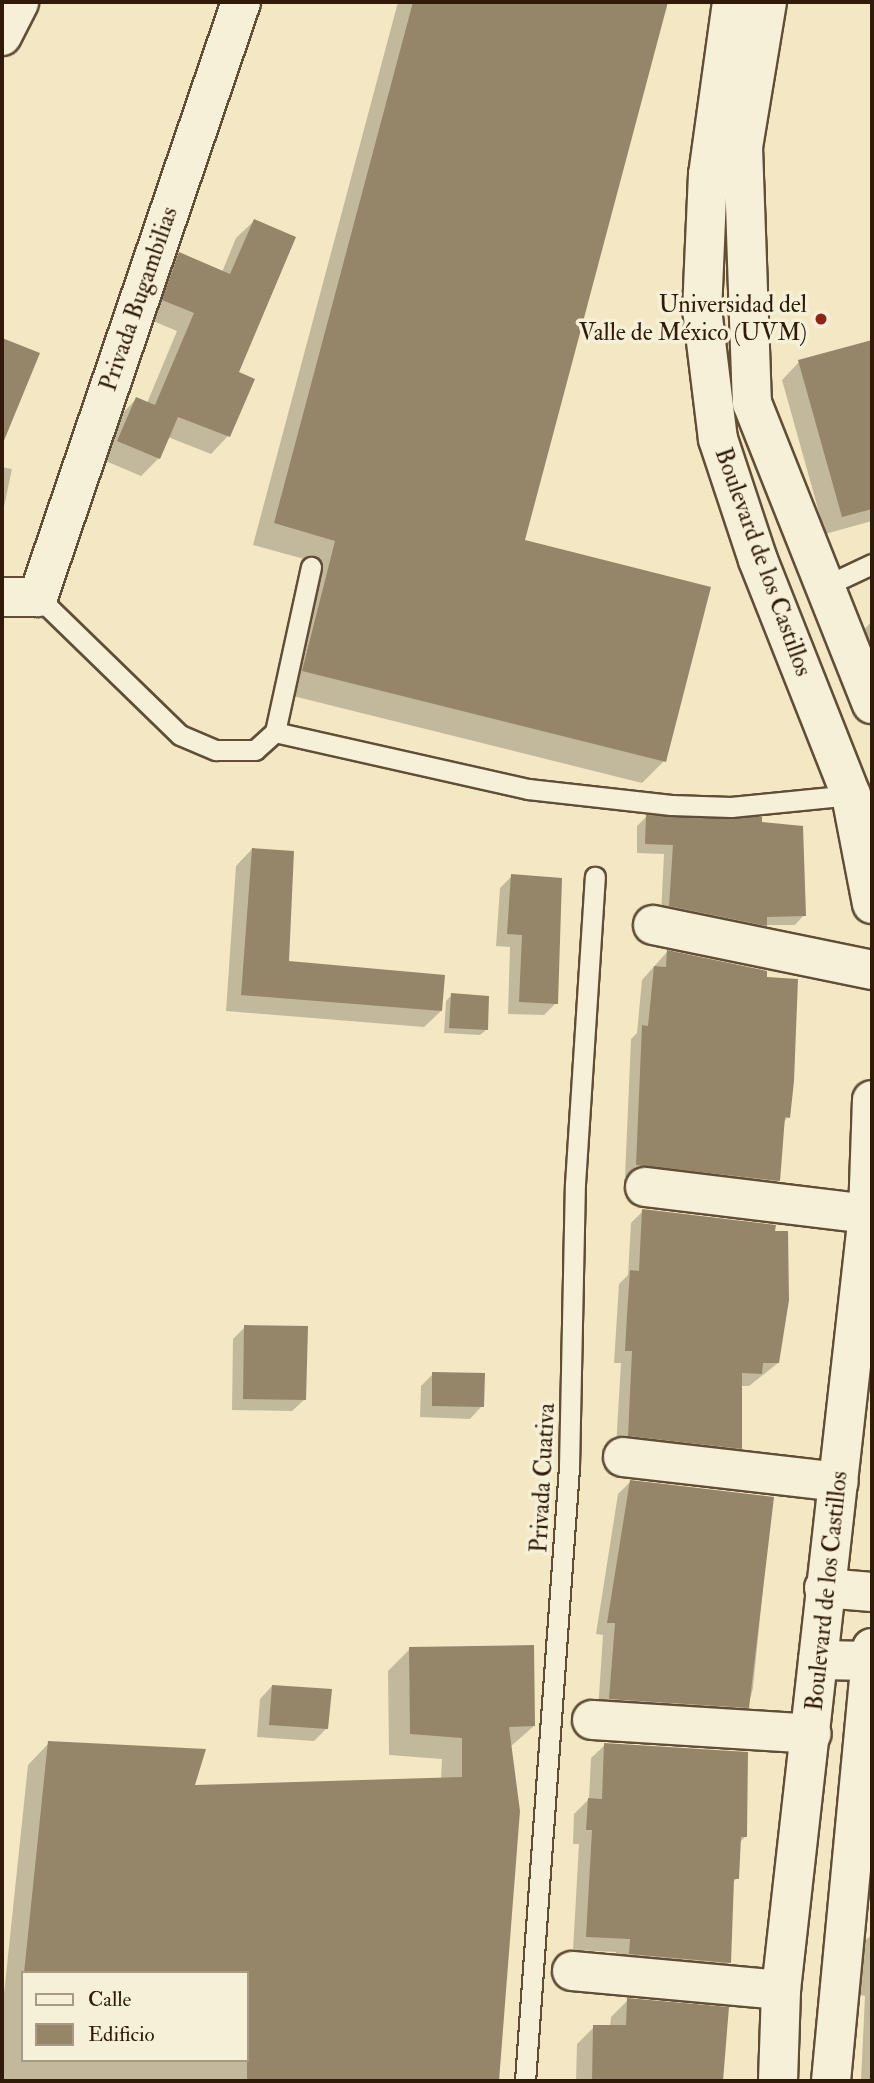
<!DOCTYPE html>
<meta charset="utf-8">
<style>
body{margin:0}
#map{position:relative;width:874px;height:2083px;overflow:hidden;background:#f3e8c3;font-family:"IM FELL Double Pica",serif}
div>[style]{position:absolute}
.shadow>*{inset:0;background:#0003}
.building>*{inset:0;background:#958669}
.roads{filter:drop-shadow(2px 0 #604e37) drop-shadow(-2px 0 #604e37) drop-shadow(0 2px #604e37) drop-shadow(0 -2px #604e37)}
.service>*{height:19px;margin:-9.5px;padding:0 9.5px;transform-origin:9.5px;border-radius:9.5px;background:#f7f0d8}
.minor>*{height:38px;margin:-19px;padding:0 19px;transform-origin:19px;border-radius:19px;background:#f7f0d8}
.tertiary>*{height:38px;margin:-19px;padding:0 19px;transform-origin:19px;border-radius:19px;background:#f7f0d8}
.dots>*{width:19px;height:19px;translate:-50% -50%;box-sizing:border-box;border:4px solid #f7f0d8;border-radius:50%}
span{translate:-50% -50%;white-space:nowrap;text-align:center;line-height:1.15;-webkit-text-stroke:7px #f7f0d8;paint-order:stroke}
.street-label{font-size:24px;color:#2f1b08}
.poi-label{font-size:24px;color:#2f1b08}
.right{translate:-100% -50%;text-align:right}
.frame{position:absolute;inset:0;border:4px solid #2f1b08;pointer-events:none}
.legend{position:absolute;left:21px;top:1971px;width:228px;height:91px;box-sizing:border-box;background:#f7f0d8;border:2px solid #a79b85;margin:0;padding:9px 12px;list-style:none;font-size:21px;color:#2f1b08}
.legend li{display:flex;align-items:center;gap:14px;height:35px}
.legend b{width:35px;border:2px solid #a79b85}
</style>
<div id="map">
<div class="shadow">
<div style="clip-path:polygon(398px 2px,666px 2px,523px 541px,664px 761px,642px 783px,281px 693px,315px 562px,253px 545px)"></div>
<div style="clip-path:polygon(254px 221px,237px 373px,252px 380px,228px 436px,211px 454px,168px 437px,159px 458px,141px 476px,101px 459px,119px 417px,136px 399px,147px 403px,177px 331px,146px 318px,162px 271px,179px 254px,222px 272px,236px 238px)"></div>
<div style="clip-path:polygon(2px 340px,37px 354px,2px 443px)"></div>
<div style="clip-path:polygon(872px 342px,872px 521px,825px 534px,782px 380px,799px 362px)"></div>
<div style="clip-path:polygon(2px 467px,12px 469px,2px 516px)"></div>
<div style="clip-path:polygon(872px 621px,872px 674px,861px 633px)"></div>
<div style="clip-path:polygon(647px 816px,761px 823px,804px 915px,795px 925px,765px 925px,756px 935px,661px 915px,664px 854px,637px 853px,637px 826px)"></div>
<div style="clip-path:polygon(252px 849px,287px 962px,441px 1011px,424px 1027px,226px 1011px,236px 866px)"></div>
<div style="clip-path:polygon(512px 876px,556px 1003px,544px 1015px,508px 1014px,510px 947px,496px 946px,500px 888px)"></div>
<div style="clip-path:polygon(667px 952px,788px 1117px,783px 1123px,778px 1180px,766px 1193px,625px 1177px,631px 1039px,637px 1033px,642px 980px)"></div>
<div style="clip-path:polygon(452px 995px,486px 1030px,480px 1035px,444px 1033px,446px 1001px)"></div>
<div style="clip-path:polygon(643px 1211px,778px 1363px,749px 1386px,741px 1386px,740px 1448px,728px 1460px,616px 1447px,621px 1363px,614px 1363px,619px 1284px,628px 1275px,631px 1223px)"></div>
<div style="clip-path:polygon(245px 1327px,305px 1399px,292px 1411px,232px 1410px,233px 1339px)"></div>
<div style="clip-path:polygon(433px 1374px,482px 1406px,470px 1419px,420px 1417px,421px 1386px)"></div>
<div style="clip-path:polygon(630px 1482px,772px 1498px,753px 1688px,748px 1707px,735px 1720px,598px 1711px,603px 1635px,596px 1634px,618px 1494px)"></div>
<div style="clip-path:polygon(evenodd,410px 1649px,534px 1726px,510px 1747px,518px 1811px,497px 2081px,2px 2081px,2px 2013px,28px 1765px,49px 1743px,193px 1787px,441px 1779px,442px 1759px,389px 1755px,388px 1671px,410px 1649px,23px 1973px,247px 1973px,247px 2060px,23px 2060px,23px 1973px)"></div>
<div style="clip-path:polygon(272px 1686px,327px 1728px,314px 1741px,257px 1737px,260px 1699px)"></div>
<div style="clip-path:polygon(605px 1745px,745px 1837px,739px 1843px,737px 1878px,732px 1883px,729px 1963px,715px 1977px,616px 1968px,616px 1952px,573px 1950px,579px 1844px,573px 1844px,574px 1814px,589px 1799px,591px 1758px)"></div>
<div style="clip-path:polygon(872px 1934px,872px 2081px,861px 2081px,865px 1996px,860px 1995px,865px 1941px)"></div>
<div style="clip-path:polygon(628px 2000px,722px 2031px,721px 2081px,576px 2081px,577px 2044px,594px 2027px,610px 2027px,611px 2017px)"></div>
</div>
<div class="building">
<div style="clip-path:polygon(413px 2px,668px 2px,525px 540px,711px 587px,666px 762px,302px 671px,335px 541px,274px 523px)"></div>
<div style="clip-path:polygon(254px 219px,296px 237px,239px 372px,255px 379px,230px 437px,178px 417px,160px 459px,117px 441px,136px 397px,155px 405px,194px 313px,162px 300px,179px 252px,230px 274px)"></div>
<div style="clip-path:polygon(2px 338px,40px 353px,3px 443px,2px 443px)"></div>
<div style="clip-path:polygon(872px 340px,872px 509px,842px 517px,798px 360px)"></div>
<div style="clip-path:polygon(646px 815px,762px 817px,762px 822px,803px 826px,806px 916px,767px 917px,767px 926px,669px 906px,673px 845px,645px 844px)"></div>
<div style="clip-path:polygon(252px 848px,294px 851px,289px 961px,445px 975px,442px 1011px,241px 995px)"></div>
<div style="clip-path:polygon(511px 874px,562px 878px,558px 1004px,519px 1002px,522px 935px,507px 934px)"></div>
<div style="clip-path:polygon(667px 950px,767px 971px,767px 977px,798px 979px,794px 1081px,790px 1118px,785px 1117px,780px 1181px,636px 1165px,642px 1025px,648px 1026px,654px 966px,666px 967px)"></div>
<div style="clip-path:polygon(451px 993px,489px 996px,488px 1030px,449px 1028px)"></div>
<div style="clip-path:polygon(642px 1209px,776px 1225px,775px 1231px,788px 1231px,789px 1300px,779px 1363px,763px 1363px,762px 1374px,742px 1373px,742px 1449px,628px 1436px,632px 1351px,625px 1351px,627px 1315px,630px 1270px,639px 1271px)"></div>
<div style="clip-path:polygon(244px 1325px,308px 1326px,306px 1400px,243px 1399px)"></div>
<div style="clip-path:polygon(432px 1372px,485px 1373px,484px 1407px,432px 1406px)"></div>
<div style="clip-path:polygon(630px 1480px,774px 1497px,749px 1708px,609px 1699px,615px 1623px,607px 1623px)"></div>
<div style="clip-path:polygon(534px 1645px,535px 1726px,509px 1727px,520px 1811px,499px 2081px,247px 2081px,247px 1973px,24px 1973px,48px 1741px,206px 1749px,195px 1785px,462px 1777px,462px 1738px,410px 1734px,409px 1647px)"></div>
<div style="clip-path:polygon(272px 1685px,332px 1689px,328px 1729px,269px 1725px)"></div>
<div style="clip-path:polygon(604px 1743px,748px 1752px,747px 1837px,741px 1837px,739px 1879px,734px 1879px,731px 1963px,629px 1954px,630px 1939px,586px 1937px,592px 1830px,586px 1830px,588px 1798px,602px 1799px)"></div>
<div style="clip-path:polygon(627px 1998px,729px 2007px,723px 2081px,592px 2081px,593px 2025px,626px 2025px)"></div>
</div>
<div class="roads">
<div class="service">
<div style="left:825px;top:586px;width:52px;rotate:-25.1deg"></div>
<div style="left:38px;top:597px;width:198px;rotate:44.2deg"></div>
<div style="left:180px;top:735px;width:39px;rotate:23deg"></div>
<div style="left:216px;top:750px;width:39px"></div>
<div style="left:255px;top:750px;width:27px;rotate:-42deg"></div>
<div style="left:275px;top:732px;width:169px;rotate:-77.7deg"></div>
<div style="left:275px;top:732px;width:259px;rotate:12.7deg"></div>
<div style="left:528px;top:789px;width:144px;rotate:6.4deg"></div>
<div style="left:671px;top:805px;width:60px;rotate:1.9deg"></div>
<div style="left:731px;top:807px;width:121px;rotate:-5.7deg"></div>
<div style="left:525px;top:2081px;width:616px;rotate:-85.9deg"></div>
<div style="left:569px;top:1467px;width:283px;rotate:-88.8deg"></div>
<div style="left:575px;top:1184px;width:308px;rotate:-86.3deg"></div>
</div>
<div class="minor">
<div style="left:2px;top:36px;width:38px;rotate:-63deg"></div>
<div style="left:2px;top:597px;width:36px"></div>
<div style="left:38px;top:597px;width:629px;rotate:-71.16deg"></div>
<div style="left:653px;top:925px;width:224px;rotate:11.6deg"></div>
<div style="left:645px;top:1187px;width:225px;rotate:6.9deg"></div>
<div style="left:623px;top:1457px;width:217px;rotate:6.6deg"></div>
<div style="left:824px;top:1588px;width:48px;rotate:4.8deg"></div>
<div style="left:818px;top:1660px;width:54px;rotate:1.1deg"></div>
<div style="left:592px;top:1720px;width:220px;rotate:3.6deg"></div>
<div style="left:572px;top:1971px;width:210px;rotate:5.2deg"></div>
</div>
<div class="tertiary">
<div style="left:732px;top:2px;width:174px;rotate:97.9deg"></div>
<div style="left:708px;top:174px;width:135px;rotate:92.5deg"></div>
<div style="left:702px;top:309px;width:131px;rotate:83deg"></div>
<div style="left:718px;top:439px;width:127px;rotate:71.7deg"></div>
<div style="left:758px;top:560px;width:253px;rotate:68.4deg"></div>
<div style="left:851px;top:795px;width:111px;rotate:79.1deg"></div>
<div style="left:767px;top:2px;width:147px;rotate:99.4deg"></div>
<div style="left:743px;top:147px;width:256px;rotate:88deg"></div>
<div style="left:752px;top:403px;width:324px;rotate:68.3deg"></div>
<div style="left:778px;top:2081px;width:91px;rotate:-88.1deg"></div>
<div style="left:781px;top:1990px;width:781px;rotate:-83.6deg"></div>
<div style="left:868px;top:1214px;width:114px;rotate:-88deg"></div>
<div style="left:831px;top:2081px;width:435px;rotate:-84.6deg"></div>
</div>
</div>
<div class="dots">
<div style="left:821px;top:319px;background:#8f2418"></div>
</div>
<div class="street-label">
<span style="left:139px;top:299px;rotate:-71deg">Privada Bugambilias</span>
<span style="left:763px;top:562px;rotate:70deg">Boulevard de los Castillos</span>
<span style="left:543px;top:1478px;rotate:-87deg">Privada Cuativa</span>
<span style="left:827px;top:1591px;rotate:-84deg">Boulevard de los Castillos</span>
</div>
<div class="poi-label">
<span class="right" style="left:807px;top:319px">Universidad del<br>Valle de México (UVM)</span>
</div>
<div class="frame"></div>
<ul class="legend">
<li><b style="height:9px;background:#f7f0d8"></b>Calle</li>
<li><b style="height:19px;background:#958669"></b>Edificio</li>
</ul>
</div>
